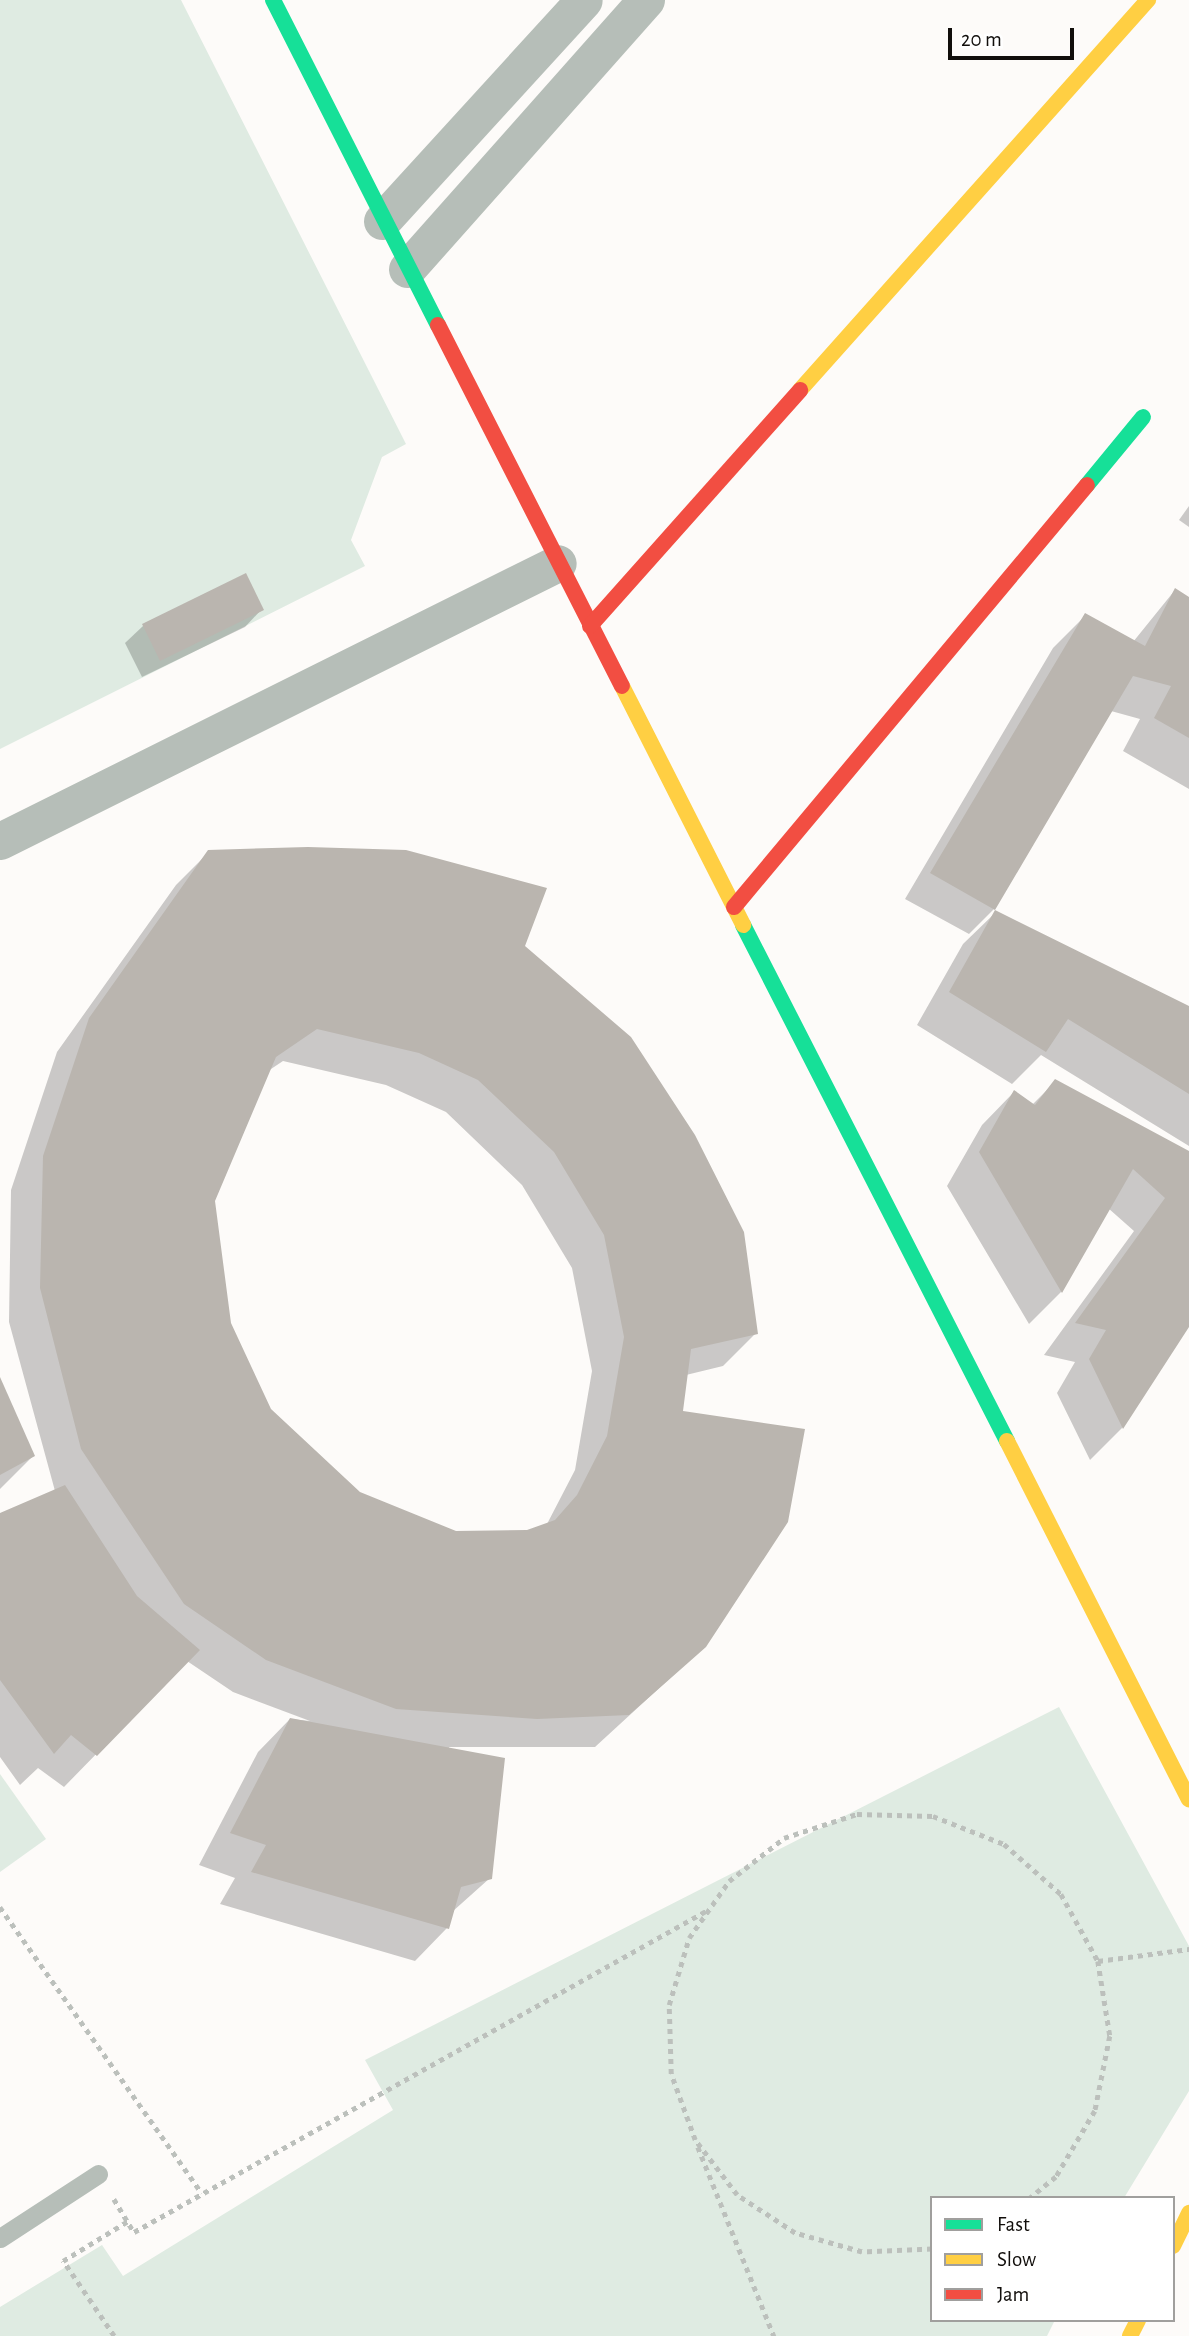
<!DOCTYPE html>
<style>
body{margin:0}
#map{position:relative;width:1189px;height:2336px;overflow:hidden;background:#fdfbf9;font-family:"Alegreya Sans",sans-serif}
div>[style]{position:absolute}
.green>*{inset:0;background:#dfebe2}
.shadow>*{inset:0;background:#0003}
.building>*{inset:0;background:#bab5af}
.path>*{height:4.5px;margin-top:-2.25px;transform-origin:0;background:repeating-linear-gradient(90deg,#bcc0bc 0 5px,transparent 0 10px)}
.lane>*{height:19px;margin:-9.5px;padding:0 9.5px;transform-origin:9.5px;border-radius:9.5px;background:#b6beb8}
.street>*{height:37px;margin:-18.5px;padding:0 18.5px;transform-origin:18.5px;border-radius:18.5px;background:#b6beb8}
.fast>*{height:16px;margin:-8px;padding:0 8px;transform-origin:8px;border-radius:8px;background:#16e098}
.slow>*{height:16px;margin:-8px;padding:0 8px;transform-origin:8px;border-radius:8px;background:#ffcf43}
.jam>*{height:16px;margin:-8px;padding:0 8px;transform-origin:8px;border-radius:8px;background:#f24e42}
span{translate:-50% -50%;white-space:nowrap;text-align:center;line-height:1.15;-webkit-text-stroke:5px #fff;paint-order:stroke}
.legend{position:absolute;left:930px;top:2196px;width:245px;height:126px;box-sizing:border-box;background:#fff;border:2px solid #a09f9d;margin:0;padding:9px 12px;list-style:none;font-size:21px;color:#110e0b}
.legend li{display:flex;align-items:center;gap:14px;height:35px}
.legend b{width:35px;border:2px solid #a09f9d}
.scale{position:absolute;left:948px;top:28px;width:126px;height:32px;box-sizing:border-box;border:4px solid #110e0b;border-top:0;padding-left:9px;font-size:21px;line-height:24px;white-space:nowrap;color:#110e0b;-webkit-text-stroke:5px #fff;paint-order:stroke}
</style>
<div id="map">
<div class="green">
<div style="clip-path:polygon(0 0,181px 0,406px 444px,382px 457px,351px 540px,365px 566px,0 749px)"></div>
<div style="clip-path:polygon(1059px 1707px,1189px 1946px,1189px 2091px,1124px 2198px,932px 2198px,932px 2320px,1055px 2320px,1047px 2336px,0 2336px,0 2307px,102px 2245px,123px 2276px,393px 2110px,365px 2060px)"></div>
<div style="clip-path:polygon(0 1774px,46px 1839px,0 1872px)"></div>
</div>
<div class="shadow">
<div style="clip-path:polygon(1189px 506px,1189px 527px,1179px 520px)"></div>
<div style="clip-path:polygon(1175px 590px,1189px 599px,1189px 789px,1123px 751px,1140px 719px,1111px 711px,994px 909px,969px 934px,905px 899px,1053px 648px,1086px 615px,1133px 642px)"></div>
<div style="clip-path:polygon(262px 609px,245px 627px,142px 677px,125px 643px,143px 626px)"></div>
<div style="clip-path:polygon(evenodd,209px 852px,523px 947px,756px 1333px,723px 1366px,686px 1375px,681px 1412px,705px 1646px,595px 1747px,449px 1747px,490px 1878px,452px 1912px,447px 1928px,415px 1961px,220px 1904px,235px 1878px,199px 1865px,258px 1752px,290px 1719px,310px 1721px,233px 1692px,187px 1661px,64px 1787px,38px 1768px,20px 1785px,0 1757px,0 1515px,55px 1491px,9px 1322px,11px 1190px,57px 1052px,176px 885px,209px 852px,283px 1061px,386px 1085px,446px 1112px,522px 1185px,572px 1268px,592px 1371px,575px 1470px,547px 1524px,527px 1532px,456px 1533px,359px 1494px,269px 1410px,229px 1323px,213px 1201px,268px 1071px,283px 1061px)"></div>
<div style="clip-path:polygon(996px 912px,1189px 1008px,1189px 1146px,1041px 1055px,1012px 1084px,917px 1025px,963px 944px)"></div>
<div style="clip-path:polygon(1056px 1081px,1189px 1153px,1189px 1324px,1122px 1428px,1090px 1460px,1057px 1393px,1075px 1362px,1044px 1355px,1134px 1231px,1108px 1208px,1061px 1292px,1029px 1324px,947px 1186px,982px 1125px,1014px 1092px,1032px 1105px)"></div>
<div style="clip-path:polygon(0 1382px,33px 1456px,0 1489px)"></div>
</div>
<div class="building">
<div style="clip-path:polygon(246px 573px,264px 610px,160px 661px,142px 624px)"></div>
<div style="clip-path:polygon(1175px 588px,1189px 597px,1189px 738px,1154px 718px,1171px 686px,1133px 676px,995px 910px,930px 873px,1085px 613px,1145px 646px)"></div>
<div style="clip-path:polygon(evenodd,308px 847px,406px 850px,547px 888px,525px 946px,631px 1037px,695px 1135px,744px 1232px,758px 1334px,691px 1349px,683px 1411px,805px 1429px,788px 1522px,706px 1647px,629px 1715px,537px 1719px,396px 1709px,266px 1660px,184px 1604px,81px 1449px,40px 1288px,43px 1156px,89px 1018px,208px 850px,308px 847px,317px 1029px,419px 1053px,478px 1080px,554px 1152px,604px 1235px,624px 1337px,607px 1436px,577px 1495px,555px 1520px,527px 1530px,456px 1531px,360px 1492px,271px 1409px,231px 1323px,215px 1201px,276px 1057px,317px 1029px)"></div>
<div style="clip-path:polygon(995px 910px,1189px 1006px,1189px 1094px,1068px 1019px,1046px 1052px,949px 992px)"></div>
<div style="clip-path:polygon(1055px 1079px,1189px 1151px,1189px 1327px,1123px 1429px,1089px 1359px,1106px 1330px,1075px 1323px,1165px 1198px,1133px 1169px,1062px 1293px,979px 1152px,1014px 1090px,1035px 1105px)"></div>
<div style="clip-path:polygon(0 1377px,35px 1456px,0 1475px)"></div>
<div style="clip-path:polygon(65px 1485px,137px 1596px,200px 1650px,97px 1756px,71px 1735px,54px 1754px,0 1680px,0 1513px)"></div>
<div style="clip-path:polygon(290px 1718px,505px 1758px,492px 1879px,461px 1887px,449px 1929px,251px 1872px,266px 1845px,230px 1833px)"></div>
</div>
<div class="path">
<div style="left:0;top:1907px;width:350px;rotate:54.8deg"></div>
<div style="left:1098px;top:1961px;width:92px;rotate:-7.5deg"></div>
<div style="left:698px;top:2147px;width:204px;rotate:68.1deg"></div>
<div style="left:114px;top:2199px;width:39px;rotate:59deg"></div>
<div style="left:134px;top:2232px;width:656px;rotate:-29.3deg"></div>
<div style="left:932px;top:2249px;width:70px;rotate:177.5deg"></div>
<div style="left:862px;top:2252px;width:70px;rotate:-164.2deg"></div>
<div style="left:795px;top:2233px;width:69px;rotate:-146.8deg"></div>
<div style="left:737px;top:2195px;width:69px;rotate:-127.4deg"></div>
<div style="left:695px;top:2140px;width:70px;rotate:-110deg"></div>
<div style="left:671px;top:2074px;width:69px;rotate:-91.7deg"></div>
<div style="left:669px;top:2005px;width:70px;rotate:-73.4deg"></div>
<div style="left:689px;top:1938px;width:70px;rotate:-54.9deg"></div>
<div style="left:729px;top:1881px;width:70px;rotate:-38deg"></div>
<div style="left:784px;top:1838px;width:77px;rotate:-18.2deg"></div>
<div style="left:857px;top:1814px;width:76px;rotate:1.5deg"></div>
<div style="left:933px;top:1816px;width:76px;rotate:21.5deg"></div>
<div style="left:1004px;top:1844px;width:76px;rotate:41.3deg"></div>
<div style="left:1061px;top:1894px;width:77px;rotate:61.1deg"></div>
<div style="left:1098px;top:1961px;width:76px;rotate:80.9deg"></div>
<div style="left:1110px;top:2036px;width:76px;rotate:101.3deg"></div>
<div style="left:1095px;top:2111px;width:77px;rotate:120.6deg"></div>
<div style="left:1056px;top:2177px;width:33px;rotate:141deg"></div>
<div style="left:114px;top:2336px;width:91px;rotate:-124.2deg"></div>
<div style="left:63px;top:2261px;width:76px;rotate:-31.6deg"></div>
</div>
<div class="lane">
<div style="left:0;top:2238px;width:117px;rotate:-33.1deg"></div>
</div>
<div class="street">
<div style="left:382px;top:221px;width:299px;rotate:-47.6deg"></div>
<div style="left:407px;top:269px;width:360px;rotate:-48.4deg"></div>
<div style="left:0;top:841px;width:623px;rotate:-26.48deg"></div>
</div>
<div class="fast">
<div style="left:273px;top:0;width:364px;rotate:63.1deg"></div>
<div style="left:1087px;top:485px;width:88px;rotate:-50.5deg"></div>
<div style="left:743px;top:925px;width:580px;rotate:62.9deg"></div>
</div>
<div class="slow">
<div style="left:800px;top:390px;width:523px;rotate:-48.26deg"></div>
<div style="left:622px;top:686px;width:268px;rotate:63.1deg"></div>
<div style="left:1007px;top:1441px;width:402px;rotate:63.1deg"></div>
<div style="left:1173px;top:2246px;width:37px;rotate:-64deg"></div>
<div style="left:1130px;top:2336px;width:18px;rotate:-63deg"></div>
</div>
<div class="jam">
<div style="left:438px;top:325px;width:405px;rotate:63deg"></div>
<div style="left:590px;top:626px;width:316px;rotate:-48.3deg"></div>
<div style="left:734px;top:907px;width:550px;rotate:-50.09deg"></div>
</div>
<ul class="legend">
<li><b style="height:9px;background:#16e098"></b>Fast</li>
<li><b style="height:9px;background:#ffcf43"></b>Slow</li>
<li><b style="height:9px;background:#f24e42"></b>Jam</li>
</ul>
<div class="scale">20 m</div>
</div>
